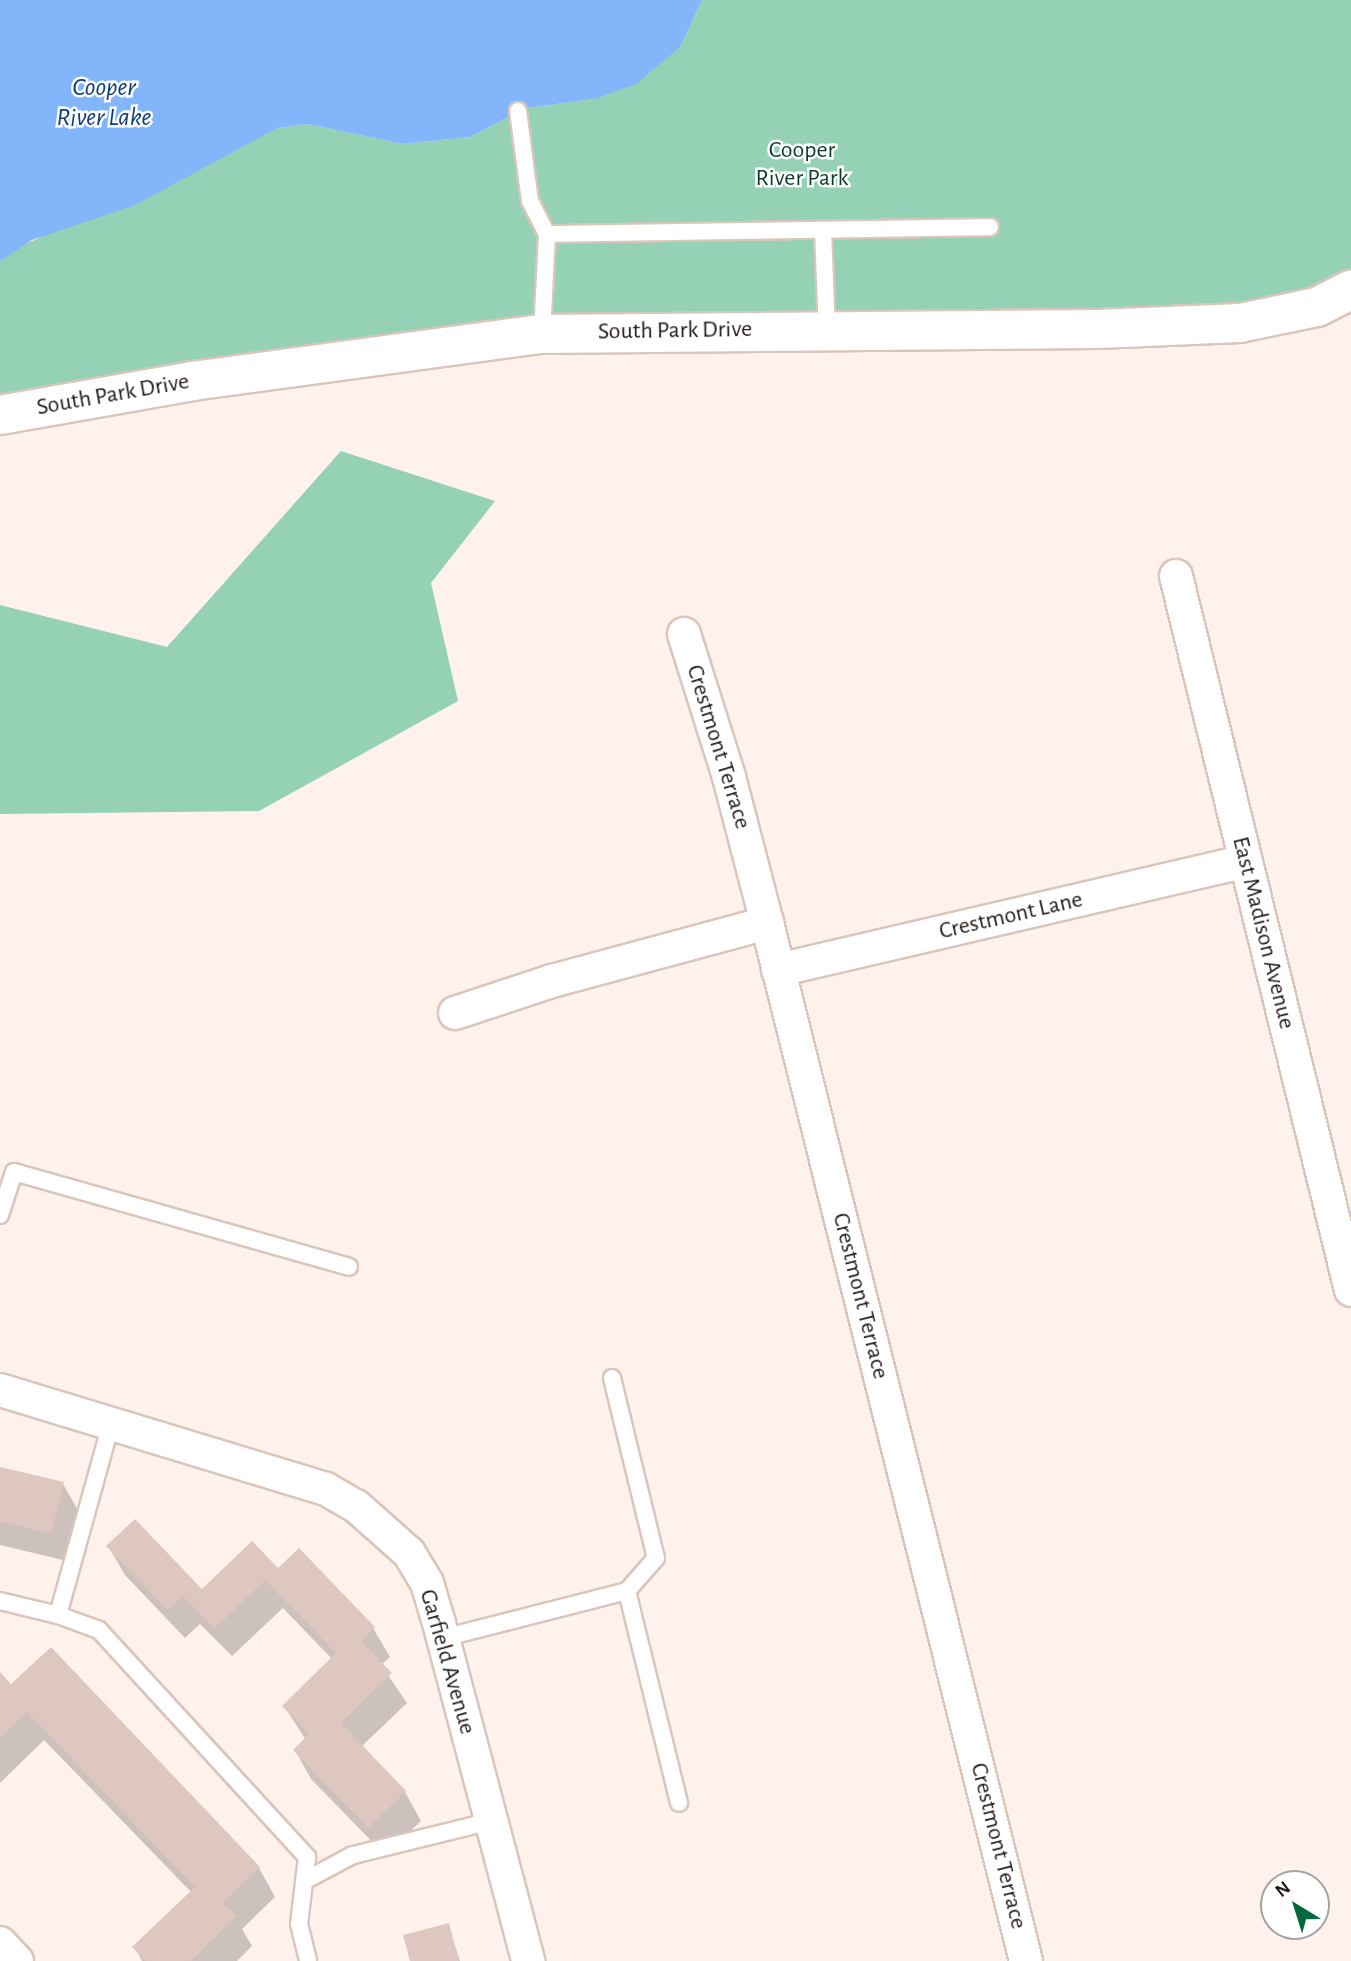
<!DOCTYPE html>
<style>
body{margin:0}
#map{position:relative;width:1351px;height:1961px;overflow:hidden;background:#fff2ec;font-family:"Alegreya Sans",sans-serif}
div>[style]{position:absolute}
.green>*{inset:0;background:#94d1b5}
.water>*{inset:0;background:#83b5fb}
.shadow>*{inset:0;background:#0003}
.building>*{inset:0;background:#ddc7c0}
.roads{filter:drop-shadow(2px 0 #dac5bb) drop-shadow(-2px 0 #dac5bb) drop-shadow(0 2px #dac5bb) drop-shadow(0 -2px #dac5bb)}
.service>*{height:16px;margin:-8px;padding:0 8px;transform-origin:8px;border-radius:8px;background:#fff}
.minor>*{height:32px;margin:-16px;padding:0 16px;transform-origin:16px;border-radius:16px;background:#fff}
.tertiary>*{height:38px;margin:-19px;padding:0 19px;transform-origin:19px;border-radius:19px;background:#fff}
span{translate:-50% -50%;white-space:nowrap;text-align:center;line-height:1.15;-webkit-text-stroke:5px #fff;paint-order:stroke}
.park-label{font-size:24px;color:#0d3b2a}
.street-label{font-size:24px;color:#211a17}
.water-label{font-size:26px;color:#0f3d7b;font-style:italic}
.north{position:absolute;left:1260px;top:1870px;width:70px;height:70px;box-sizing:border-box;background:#fff;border:2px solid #a6a3a2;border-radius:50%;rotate:322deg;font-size:19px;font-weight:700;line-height:28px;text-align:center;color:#211a17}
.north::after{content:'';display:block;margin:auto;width:24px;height:32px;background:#04693e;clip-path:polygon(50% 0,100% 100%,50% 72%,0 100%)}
</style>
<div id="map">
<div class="green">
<div style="clip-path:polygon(702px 0,1351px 0,1351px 290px,1317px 307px,542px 334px,0 415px,0 261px,17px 248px,277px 128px,308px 124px,402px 144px,470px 137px,526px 108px,594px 99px,681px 46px)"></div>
<div style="clip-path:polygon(341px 451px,495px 501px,431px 583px,458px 701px,259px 811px,0 814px,0 605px,167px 647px)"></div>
</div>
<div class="water">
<div style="clip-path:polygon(0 0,702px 0,681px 46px,636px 84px,594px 99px,526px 108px,470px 137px,402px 144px,308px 124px,277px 128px,135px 205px,32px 240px,0 261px)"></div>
</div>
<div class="shadow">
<div style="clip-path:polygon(0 1468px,63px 1484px,79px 1512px,67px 1561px,0 1545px)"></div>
<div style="clip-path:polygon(108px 1546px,202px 1591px,278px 1571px,373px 1628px,390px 1657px,381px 1665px,407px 1703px,361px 1747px,405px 1792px,421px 1821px,385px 1855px,311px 1779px,295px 1750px,306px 1740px,284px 1706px,332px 1659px,283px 1608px,232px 1656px,200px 1624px,185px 1638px,125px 1575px)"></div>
<div style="clip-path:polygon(51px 1649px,259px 1868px,275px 1897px,242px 1929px,252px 1946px,237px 1961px,142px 1961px,135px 1947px,192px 1893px,44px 1740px,0 1783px,0 1676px,11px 1686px)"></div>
<div style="clip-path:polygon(448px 1925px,460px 1961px,412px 1961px)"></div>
</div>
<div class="building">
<div style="clip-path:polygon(0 1467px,64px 1482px,51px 1534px,0 1521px)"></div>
<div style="clip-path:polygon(135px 1519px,202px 1589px,252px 1541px,278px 1568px,299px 1548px,375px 1627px,361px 1641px,392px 1673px,341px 1723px,406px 1791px,368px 1828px,293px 1750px,309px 1734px,282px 1706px,336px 1653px,265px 1580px,214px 1629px,183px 1596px,168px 1610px,106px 1546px)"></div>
<div style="clip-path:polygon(51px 1647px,260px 1867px,223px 1903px,237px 1916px,191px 1961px,145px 1961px,132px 1947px,195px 1887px,27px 1712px,0 1738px,0 1672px,11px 1684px)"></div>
<div style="clip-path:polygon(449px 1923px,459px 1961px,410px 1961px,403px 1935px)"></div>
</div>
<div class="roads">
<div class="service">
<div style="left:518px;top:111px;width:91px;rotate:82.4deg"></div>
<div style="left:530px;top:201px;width:37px;rotate:63deg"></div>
<div style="left:823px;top:231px;width:98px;rotate:87.7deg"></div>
<div style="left:542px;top:334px;width:100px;rotate:-87.1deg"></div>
<div style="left:547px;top:234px;width:443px;rotate:-0.9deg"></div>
<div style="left:0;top:1215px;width:45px;rotate:-72deg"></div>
<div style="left:14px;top:1172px;width:348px;rotate:15.8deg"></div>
<div style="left:612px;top:1378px;width:185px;rotate:76.3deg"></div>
<div style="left:656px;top:1558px;width:44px;rotate:131.3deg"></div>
<div style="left:0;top:1601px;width:60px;rotate:13.6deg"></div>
<div style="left:58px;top:1615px;width:198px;rotate:-74.5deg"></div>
<div style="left:58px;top:1615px;width:44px;rotate:20.1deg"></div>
<div style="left:99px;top:1630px;width:308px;rotate:47.5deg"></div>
<div style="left:307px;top:1857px;width:67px;rotate:96.8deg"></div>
<div style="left:299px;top:1924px;width:38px;rotate:76deg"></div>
<div style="left:443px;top:1638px;width:190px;rotate:-14.3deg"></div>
<div style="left:627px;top:1591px;width:218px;rotate:76.2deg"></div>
<div style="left:304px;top:1881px;width:55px;rotate:-28deg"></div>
<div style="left:353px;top:1855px;width:142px;rotate:-13.8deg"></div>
</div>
<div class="minor">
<div style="left:1176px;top:576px;width:735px;rotate:76.23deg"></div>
<div style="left:684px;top:634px;width:150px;rotate:72.5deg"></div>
<div style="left:729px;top:777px;width:151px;rotate:75.4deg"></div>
<div style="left:767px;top:923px;width:1070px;rotate:75.99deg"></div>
<div style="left:778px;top:970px;width:480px;rotate:-13.1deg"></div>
<div style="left:455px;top:1013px;width:102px;rotate:-18.3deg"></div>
<div style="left:552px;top:981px;width:223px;rotate:-15.1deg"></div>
<div style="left:0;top:1390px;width:341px;rotate:16.9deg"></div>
<div style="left:326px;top:1489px;width:34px;rotate:30deg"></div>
<div style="left:356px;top:1506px;width:71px;rotate:41.6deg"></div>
<div style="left:409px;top:1553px;width:35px;rotate:59deg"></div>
<div style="left:427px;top:1583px;width:42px;rotate:73.3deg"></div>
<div style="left:439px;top:1623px;width:350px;rotate:75.2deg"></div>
<div style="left:0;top:1943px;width:25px;rotate:47deg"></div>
</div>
<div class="tertiary">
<div style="left:0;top:415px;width:196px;rotate:-10deg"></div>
<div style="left:193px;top:381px;width:352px;rotate:-7.7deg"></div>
<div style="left:542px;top:334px;width:556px;rotate:-0.52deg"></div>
<div style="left:1098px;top:329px;width:142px;rotate:-2.4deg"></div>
<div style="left:1240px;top:323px;width:79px;rotate:-11.7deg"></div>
<div style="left:1317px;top:307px;width:38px;rotate:-27deg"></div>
</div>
</div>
<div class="park-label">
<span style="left:802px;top:165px">Cooper<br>River Park</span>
</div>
<div class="street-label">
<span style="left:675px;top:331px;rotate:-1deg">South Park Drive</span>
<span style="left:113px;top:395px;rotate:-10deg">South Park Drive</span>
<span style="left:718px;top:747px;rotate:73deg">Crestmont Terrace</span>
<span style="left:1011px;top:916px;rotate:-13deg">Crestmont Lane</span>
<span style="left:1263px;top:933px;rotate:76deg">East Madison Avenue</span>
<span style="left:860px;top:1296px;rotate:76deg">Crestmont Terrace</span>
<span style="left:447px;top:1662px;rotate:74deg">Garfield Avenue</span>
<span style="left:998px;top:1846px;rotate:76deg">Crestmont Terrace</span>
</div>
<div class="water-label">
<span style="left:104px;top:103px">Cooper<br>River Lake</span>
</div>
<div class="north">N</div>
</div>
